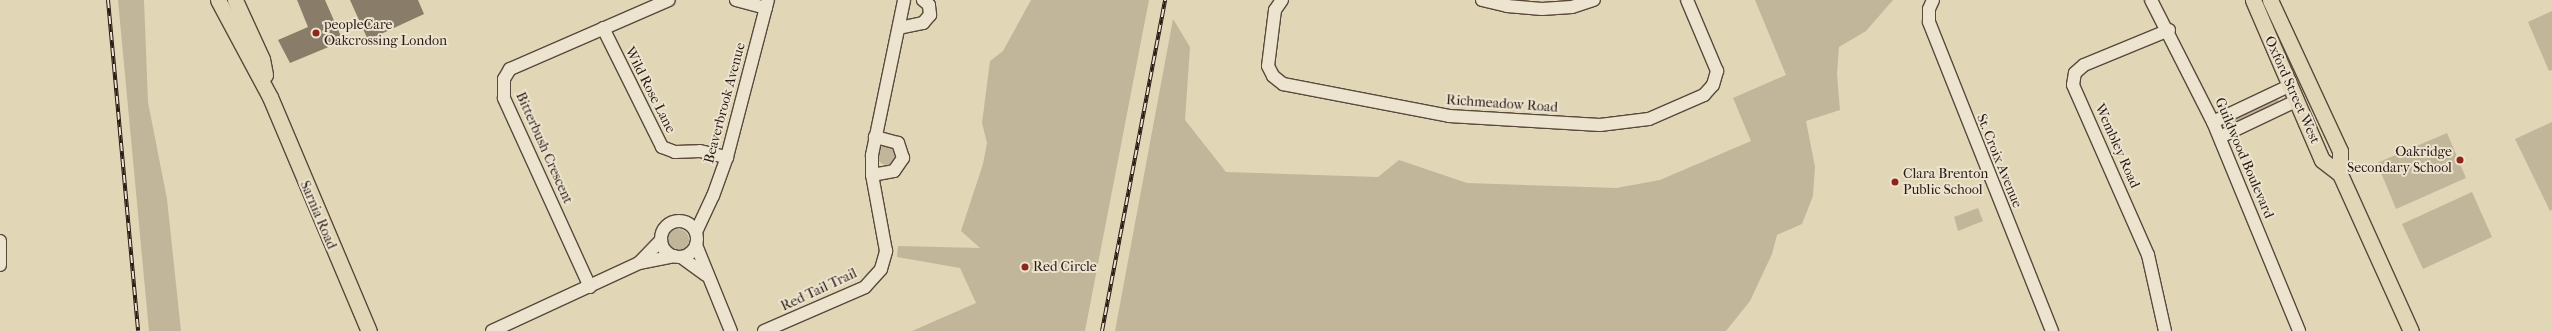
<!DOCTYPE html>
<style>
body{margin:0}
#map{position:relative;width:2552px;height:331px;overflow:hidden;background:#e1d6b5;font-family:"IM FELL French Canon",serif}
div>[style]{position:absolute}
.green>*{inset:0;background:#c2b69a}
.round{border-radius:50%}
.building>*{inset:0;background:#897c68}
.roads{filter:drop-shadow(1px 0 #58493d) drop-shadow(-1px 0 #58493d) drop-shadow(0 1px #58493d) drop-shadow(0 -1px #58493d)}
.minor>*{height:12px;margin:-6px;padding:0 6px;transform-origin:6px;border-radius:6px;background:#ece4cf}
.minor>.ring{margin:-6px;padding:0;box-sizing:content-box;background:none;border:12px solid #ece4cf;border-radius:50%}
.major>*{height:15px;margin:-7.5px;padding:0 7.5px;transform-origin:7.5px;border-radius:7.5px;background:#e1d6b5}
.rail>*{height:4px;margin-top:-2px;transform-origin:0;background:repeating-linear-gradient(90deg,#ece4cf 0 8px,#2a1a15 0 16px);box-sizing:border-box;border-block:1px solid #2a1a15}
.dots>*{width:11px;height:11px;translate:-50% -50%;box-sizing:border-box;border:2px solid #ece4cf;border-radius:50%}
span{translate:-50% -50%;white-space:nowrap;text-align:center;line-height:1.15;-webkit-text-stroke:4px #ece4cf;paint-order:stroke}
.poi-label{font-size:14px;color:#2a1a15}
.left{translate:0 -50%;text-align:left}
.right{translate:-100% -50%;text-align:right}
.street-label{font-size:14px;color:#2a1a15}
</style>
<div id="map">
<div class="green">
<div style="clip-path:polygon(118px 0,144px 0,148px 102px,167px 199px,181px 331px,149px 331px)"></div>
<div style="clip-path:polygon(1031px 0,1149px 0,1085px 331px,912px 331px,976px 303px,960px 268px,897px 257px,898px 246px,980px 248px,961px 231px,983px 164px,987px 143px,982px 123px,990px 61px,1003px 51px)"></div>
<div style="clip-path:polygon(1755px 0,1893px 0,1866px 31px,1839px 47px,1837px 74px,1840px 110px,1806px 121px,1815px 167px,1813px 196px,1802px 224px,1777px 235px,1772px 254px,1750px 301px,1726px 331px,1115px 331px,1173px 19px,1190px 47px,1185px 120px,1226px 172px,1378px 177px,1399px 160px,1467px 183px,1616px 188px,1660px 180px,1751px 141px,1733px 98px,1786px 75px)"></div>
<div style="clip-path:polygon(2552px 11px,2552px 70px,2549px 71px,2528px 22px)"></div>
<div style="clip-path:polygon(2277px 97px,2279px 103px,2235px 124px,2230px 123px,2229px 117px)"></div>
<div style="clip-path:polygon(2552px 122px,2552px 210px,2550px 211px,2515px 139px)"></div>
<div style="clip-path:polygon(2447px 133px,2466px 178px,2396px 209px,2377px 163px)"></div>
<div class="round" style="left:877px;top:145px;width:20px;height:20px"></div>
<div style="clip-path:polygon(2472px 192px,2492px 237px,2423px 269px,2402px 224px)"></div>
<div style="clip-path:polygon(1978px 208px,1983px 221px,1958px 231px,1954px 217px)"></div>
<div class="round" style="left:667px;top:229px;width:22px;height:22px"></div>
</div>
<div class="building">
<div style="clip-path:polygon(297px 0,325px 0,343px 41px,290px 63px,278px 40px,308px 27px)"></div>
<div style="clip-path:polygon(350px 0,418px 0,424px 14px,368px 40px)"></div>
</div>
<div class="roads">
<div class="minor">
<div style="left:736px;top:0;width:31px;rotate:15deg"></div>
<div style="left:1282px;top:0;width:12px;rotate:125deg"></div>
<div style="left:1275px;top:10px;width:56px;rotate:97.1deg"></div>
<div style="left:1268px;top:66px;width:11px;rotate:63deg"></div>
<div style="left:1273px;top:76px;width:13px;rotate:39deg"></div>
<div style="left:1283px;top:84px;width:169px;rotate:10.9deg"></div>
<div style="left:1449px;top:116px;width:151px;rotate:3.4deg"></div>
<div style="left:1600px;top:125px;width:49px;rotate:-7deg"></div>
<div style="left:1649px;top:119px;width:60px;rotate:-23.6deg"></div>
<div style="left:1704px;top:95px;width:13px;rotate:-48deg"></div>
<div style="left:1713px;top:85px;width:15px;rotate:-74deg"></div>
<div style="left:1717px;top:71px;width:77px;rotate:-112.9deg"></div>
<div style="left:1482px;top:0;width:26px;rotate:13deg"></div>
<div style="left:1507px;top:6px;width:35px;rotate:5deg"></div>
<div style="left:1542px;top:9px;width:30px;rotate:-4deg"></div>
<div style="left:1572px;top:7px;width:23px;rotate:-18deg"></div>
<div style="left:1933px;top:0;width:10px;rotate:114deg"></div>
<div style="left:1929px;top:9px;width:13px;rotate:90deg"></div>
<div style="left:1929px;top:22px;width:333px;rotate:68.3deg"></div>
<div style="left:2151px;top:0;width:137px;rotate:63.1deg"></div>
<div style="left:2213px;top:122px;width:226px;rotate:67.6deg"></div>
<div style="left:603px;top:28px;width:133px;rotate:63.6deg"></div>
<div style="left:662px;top:147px;width:14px;rotate:21deg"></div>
<div style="left:675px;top:152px;width:25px;rotate:-2deg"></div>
<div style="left:700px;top:151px;width:28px;rotate:13deg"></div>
<div style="left:899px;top:28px;width:25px;rotate:-12deg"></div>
<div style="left:923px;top:23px;width:11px;rotate:-49deg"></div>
<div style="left:930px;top:15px;width:10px;rotate:-96deg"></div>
<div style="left:929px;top:5px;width:8px;rotate:-140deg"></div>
<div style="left:2213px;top:122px;width:86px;rotate:-25.4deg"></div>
<div style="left:2220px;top:137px;width:86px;rotate:-25.4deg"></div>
<div style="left:872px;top:175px;width:22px;rotate:-10deg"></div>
<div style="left:894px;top:171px;width:16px;rotate:-55deg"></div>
<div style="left:903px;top:158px;width:16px;rotate:-108deg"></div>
<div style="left:898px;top:143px;width:24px;rotate:-165deg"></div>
<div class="ring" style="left:661px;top:221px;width:24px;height:24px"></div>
<div style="left:696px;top:232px;width:40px;rotate:-65deg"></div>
<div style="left:713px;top:196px;width:41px;rotate:-70.3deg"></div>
<div style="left:727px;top:157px;width:162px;rotate:-75.4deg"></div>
<div style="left:0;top:241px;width:24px;rotate:90deg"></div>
<div style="left:696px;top:245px;width:93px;rotate:67.9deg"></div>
<div style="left:681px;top:257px;width:31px;rotate:36deg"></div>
<div style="left:639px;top:263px;width:32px;rotate:-46deg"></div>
<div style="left:590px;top:287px;width:208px;rotate:-114.5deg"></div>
<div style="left:504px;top:98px;width:19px;rotate:-90deg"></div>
<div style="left:504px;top:79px;width:12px;rotate:-59deg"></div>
<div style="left:510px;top:69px;width:173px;rotate:-23.5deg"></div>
<div style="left:492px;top:331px;width:162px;rotate:-24.8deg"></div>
<div style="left:639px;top:263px;width:36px;rotate:-11deg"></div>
<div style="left:764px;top:331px;width:110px;rotate:-23.5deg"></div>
<div style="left:865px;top:287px;width:24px;rotate:-48deg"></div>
<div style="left:881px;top:269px;width:19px;rotate:-74deg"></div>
<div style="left:886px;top:251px;width:77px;rotate:-100.4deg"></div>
<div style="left:872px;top:175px;width:20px;rotate:-90deg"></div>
<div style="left:872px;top:155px;width:158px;rotate:-78.3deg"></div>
<div style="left:2165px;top:331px;width:78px;rotate:-102.6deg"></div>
<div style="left:2148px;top:255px;width:186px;rotate:-113.8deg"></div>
<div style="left:2073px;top:85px;width:12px;rotate:-81deg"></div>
<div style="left:2075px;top:73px;width:12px;rotate:-42deg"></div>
<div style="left:2084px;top:65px;width:92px;rotate:-22.4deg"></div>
</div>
<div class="major">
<div style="left:218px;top:0;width:110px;rotate:61.8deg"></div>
<div style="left:270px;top:97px;width:254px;rotate:67.1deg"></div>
<div style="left:235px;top:0;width:65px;rotate:65.4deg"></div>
<div style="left:262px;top:59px;width:16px;rotate:79deg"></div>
<div style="left:2253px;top:0;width:174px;rotate:66.7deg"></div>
<div style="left:2322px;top:160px;width:23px;rotate:38deg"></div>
<div style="left:2270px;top:0;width:166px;rotate:65.1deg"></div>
<div style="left:2340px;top:151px;width:23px;rotate:90deg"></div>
<div style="left:2340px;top:174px;width:172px;rotate:65.7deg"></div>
</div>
</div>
<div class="rail">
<div style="left:108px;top:0;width:332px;rotate:84.8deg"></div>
<div style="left:1102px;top:331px;width:337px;rotate:-79.2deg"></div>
</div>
<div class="dots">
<div style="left:316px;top:33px;background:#8f2418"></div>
<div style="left:2460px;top:160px;background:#8f2418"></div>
<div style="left:1895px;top:182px;background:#8f2418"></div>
<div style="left:1025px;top:267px;background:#8f2418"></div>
</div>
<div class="poi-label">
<span class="left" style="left:324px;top:33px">peopleCare<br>Oakcrossing London</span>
<span class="right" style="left:2452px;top:160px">Oakridge<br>Secondary School</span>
<span class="left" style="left:1903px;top:182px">Clara Brenton<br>Public School</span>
<span class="left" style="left:1033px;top:267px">Red Circle</span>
</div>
<div class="street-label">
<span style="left:650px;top:90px;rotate:63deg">Wild Rose Lane</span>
<span style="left:2292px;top:90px;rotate:66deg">Oxford Street West</span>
<span style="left:725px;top:103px;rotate:-75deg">Beaverbrook Avenue</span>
<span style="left:1502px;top:104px;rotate:4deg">Richmeadow Road</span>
<span style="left:2117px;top:146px;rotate:66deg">Wembley Road</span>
<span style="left:544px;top:148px;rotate:66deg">Bitterbush Crescent</span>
<span style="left:2244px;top:158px;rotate:67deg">Guildwood Boulevard</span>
<span style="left:1999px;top:161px;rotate:68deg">St. Croix Avenue</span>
<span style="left:318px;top:215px;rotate:67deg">Sarnia Road</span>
<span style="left:819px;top:290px;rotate:-25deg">Red Tail Trail</span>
</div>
</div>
